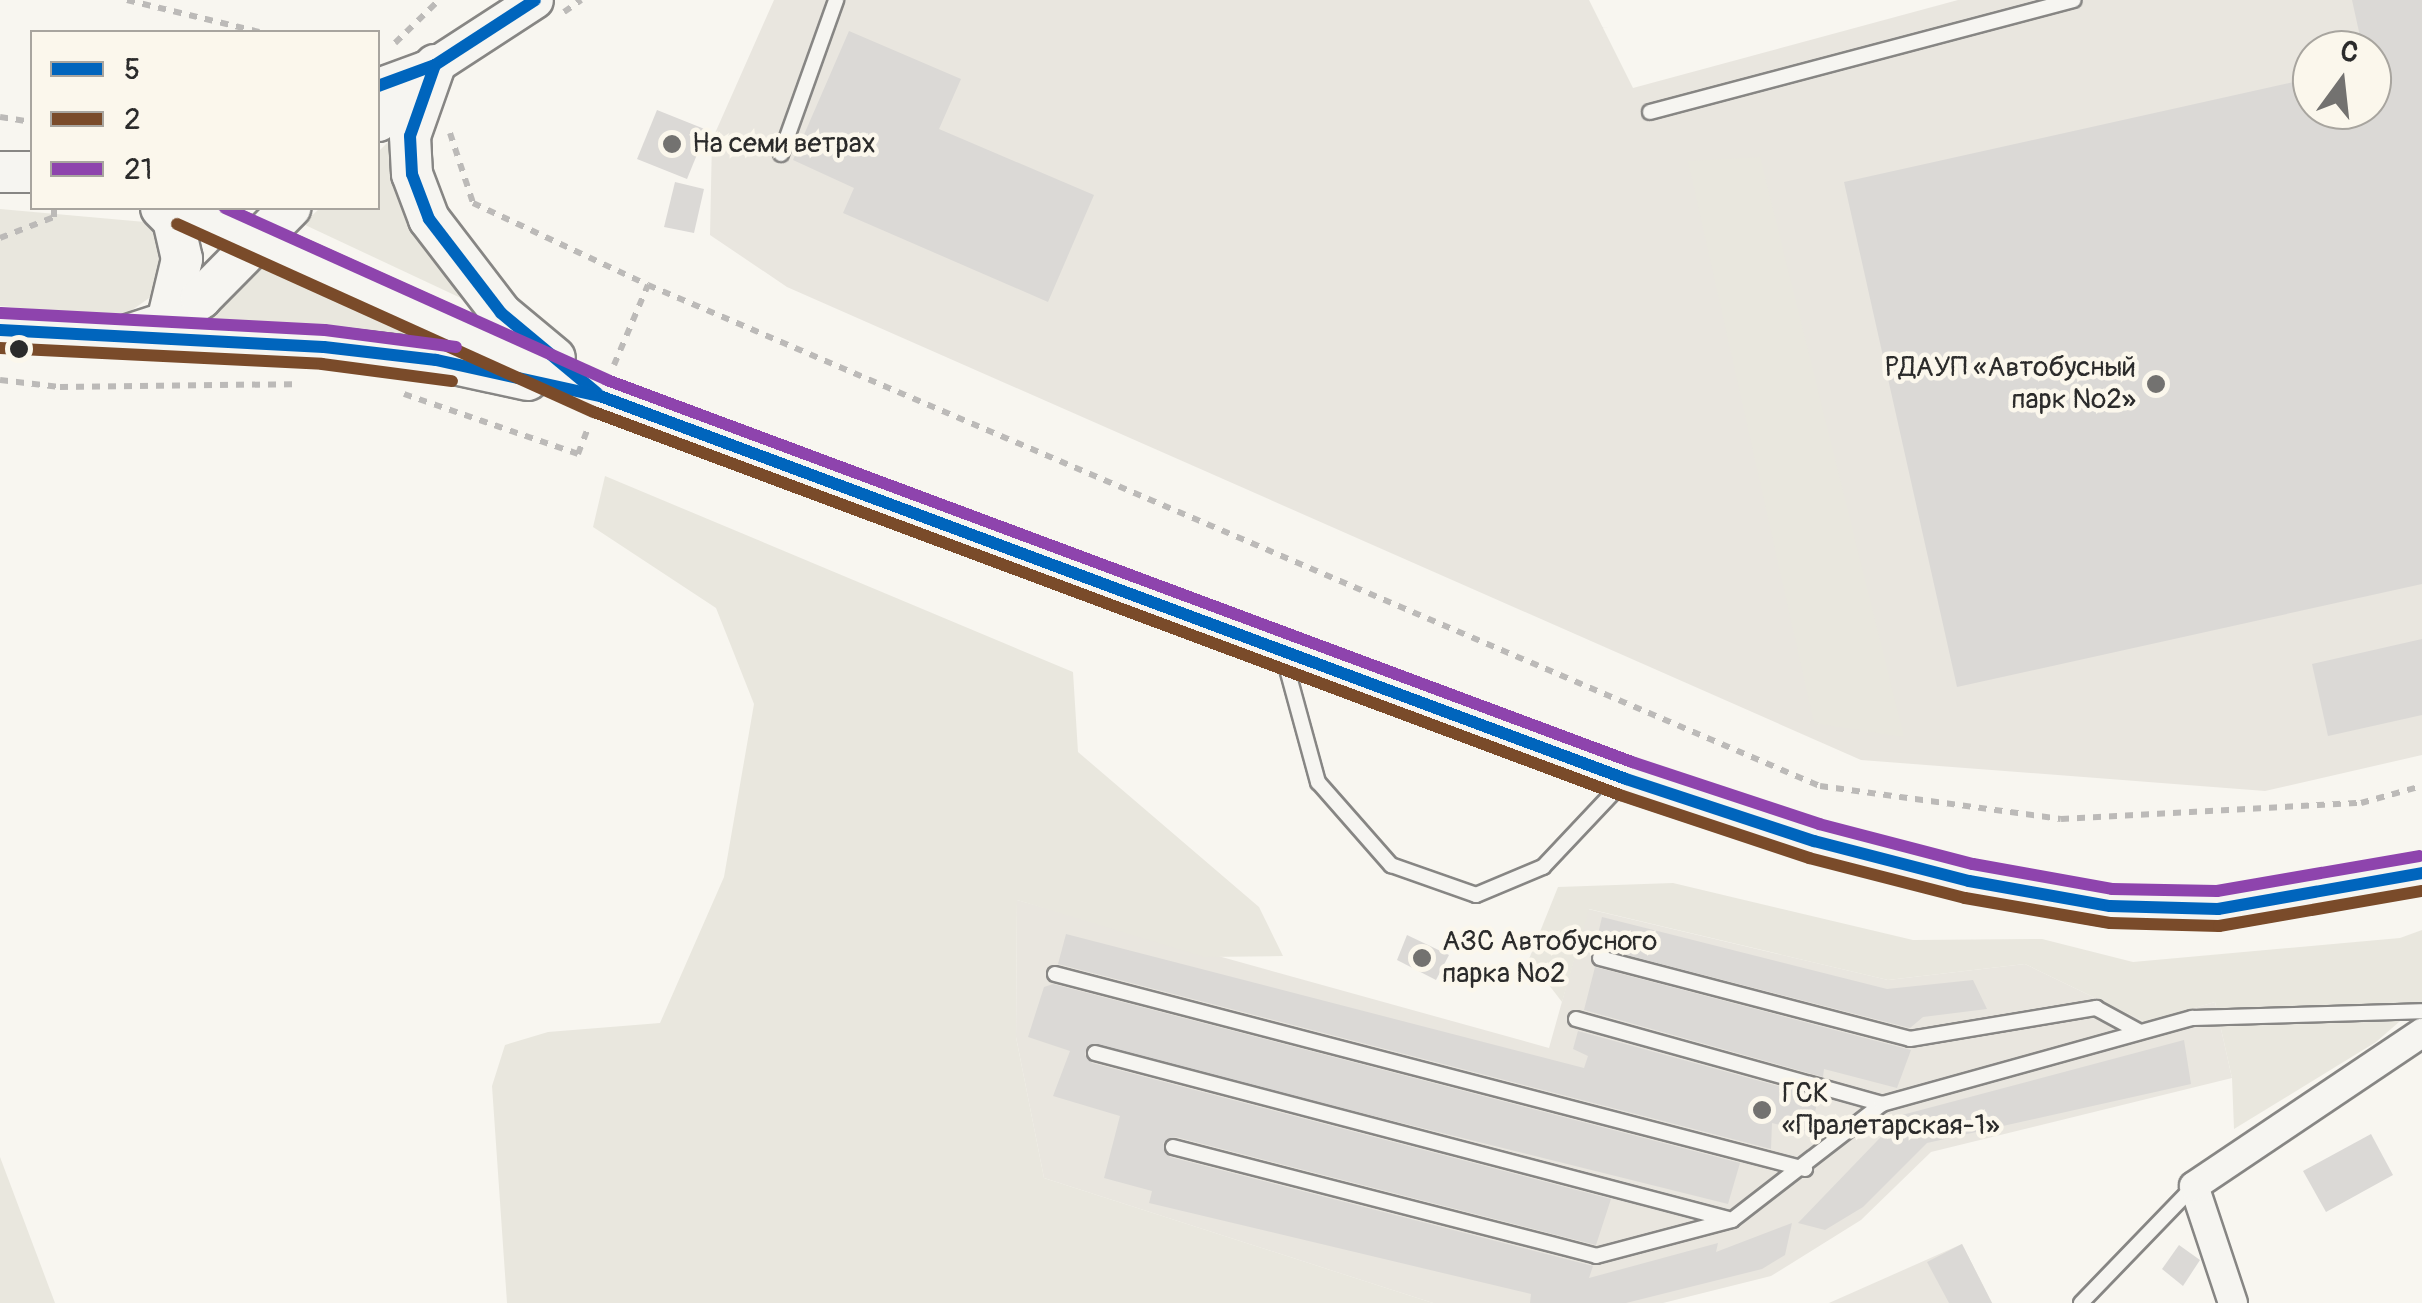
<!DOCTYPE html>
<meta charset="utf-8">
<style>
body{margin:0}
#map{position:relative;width:2422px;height:1303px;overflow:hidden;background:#f8f6f0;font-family:Pangolin,sans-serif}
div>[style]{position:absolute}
.built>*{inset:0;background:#e9e6df}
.green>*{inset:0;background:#e9e7de}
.building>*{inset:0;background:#dbd9d6}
.path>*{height:6px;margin-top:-3px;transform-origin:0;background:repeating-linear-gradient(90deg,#bcbab8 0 8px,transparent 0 16px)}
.roads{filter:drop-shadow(2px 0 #878684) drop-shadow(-2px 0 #878684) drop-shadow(0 2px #878684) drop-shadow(0 -2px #878684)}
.service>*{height:14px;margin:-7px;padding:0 7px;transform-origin:7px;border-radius:7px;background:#f6f5f1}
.minor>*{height:28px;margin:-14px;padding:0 14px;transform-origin:14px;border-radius:14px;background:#f6f5f1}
.tertiary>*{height:35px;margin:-17.5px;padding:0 17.5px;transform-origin:17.5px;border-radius:17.5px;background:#f6f5f1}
.secondary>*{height:40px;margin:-20px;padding:0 20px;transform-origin:20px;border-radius:20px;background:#f6f5f1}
.bus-1>*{height:12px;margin:-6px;padding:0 6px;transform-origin:6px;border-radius:6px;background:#0065bd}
.bus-2>*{height:12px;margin:-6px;padding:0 6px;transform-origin:6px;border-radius:6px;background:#7a4b2a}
.bus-3>*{height:12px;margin:-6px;padding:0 6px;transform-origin:6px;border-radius:6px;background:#8e44ad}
.dots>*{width:28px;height:28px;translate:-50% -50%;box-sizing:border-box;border:5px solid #fbf7ec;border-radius:50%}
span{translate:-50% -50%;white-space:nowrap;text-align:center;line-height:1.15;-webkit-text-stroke:9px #fbf7ec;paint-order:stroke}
.poi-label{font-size:28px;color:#2b2b2b}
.left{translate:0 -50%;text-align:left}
.right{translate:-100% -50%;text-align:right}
.legend{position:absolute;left:30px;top:30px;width:350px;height:180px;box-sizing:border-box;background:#fbf7ec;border:2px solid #a8a59f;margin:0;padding:12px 18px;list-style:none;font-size:30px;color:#2b2b2b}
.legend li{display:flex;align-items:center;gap:20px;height:50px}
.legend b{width:50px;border:2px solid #a8a59f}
.north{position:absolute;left:2292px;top:30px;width:100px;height:100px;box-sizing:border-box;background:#fbf7ec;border:2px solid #a8a59f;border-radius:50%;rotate:15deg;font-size:28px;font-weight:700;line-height:40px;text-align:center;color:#2b2b2b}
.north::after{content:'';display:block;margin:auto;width:35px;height:45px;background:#737270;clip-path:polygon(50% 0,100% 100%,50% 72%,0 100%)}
</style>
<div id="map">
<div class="built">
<div style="clip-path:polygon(evenodd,774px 0,1589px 0,1633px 88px,1958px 0,2422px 0,2422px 755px,2265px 791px,1861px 760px,787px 287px,710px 235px,712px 140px,774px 0,2312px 50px,2372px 50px,2372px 110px,2312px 110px,2312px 50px)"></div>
<div style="clip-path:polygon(1017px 900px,1549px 1048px,1588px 909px,1888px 980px,2025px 964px,2145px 1022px,2215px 1002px,2232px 1078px,1931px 1152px,1861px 1220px,1771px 1276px,1663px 1303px,1433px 1303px,1044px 1178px,1016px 1037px)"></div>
<div style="clip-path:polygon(1962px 1244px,1992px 1303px,1829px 1303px)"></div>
</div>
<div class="green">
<div style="clip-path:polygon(392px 138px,409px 221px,463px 299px,303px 224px,320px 208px,378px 208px,378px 152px)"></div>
<div style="clip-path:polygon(1760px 157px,1904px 737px,1814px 723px,1688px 161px)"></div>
<div style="clip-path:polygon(0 209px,145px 222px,166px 241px,159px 291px,128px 313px,111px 316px,0 306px)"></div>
<div style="clip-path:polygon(266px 265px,466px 348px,386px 332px,197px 324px)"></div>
<div style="clip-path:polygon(605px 476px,1073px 672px,1078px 752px,1259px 907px,1283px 956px,1205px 957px,1017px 900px,1016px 1037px,1044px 1178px,1433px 1303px,507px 1303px,492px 1086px,505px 1045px,548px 1032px,660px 1023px,724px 877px,754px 704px,716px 608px,593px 527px)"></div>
<div style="clip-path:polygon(1673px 883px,1913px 940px,2042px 939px,2133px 962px,2400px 938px,2422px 930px,2422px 1002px,2376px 1042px,2234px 1129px,2232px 1078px,2215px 1002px,2145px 1022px,2025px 964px,1888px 980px,1589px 909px,1562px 1002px,1529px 959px,1558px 887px)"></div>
<div style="clip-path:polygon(0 1157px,55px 1303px,0 1303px)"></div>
</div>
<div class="building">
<div style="clip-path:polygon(2352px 0,2422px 0,2422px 584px,1957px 687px,1844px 182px,2312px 78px,2312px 110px,2372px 110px,2372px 50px,2363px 50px)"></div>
<div style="clip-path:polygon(849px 31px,961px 79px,939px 129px,1094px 195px,1048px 302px,843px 213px,854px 188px,793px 160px)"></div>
<div style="clip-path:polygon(657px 110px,707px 130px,687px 179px,637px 159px)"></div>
<div style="clip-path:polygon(675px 182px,704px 189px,694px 233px,664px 227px)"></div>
<div style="clip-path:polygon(2422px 639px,2422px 715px,2328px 736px,2312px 664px)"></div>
<div style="clip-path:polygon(1602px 917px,1887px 989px,1973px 980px,1987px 1009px,1923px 1017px,1910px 1028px,1595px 947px)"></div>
<div style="clip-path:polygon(1066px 934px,1584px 1068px,1588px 1056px,1573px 1049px,1578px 1031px,1818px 1097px,1811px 1133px,1772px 1123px,1771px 1149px,1058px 964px)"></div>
<div style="clip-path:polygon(1407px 935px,1449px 955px,1436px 980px,1397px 960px)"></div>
<div style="clip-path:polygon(1595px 967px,1907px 1049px,1911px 1050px,1897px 1088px,1824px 1069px,1823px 1077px,1584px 1010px)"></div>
<div style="clip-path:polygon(1053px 984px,1740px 1163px,1728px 1204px,1088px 1045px,1085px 1055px,1092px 1063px,1611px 1199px,1596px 1245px,1176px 1137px,1163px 1143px,1170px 1157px,1593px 1266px,1589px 1278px,1718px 1243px,1716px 1252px,1792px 1223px,1785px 1255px,1762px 1269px,1626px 1303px,1530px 1303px,1531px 1294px,1149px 1203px,1152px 1191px,1104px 1178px,1120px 1116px,1053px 1096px,1070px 1051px,1028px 1037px,1044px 987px)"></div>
<div style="clip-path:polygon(2184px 1040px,2191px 1084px,1927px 1143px,1863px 1207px,1825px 1230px,1798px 1223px,1902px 1115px)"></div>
<div style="clip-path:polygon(2371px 1134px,2393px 1175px,2326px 1212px,2303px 1171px)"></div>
<div style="clip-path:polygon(1962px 1244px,1992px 1303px,1949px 1303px,1927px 1262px)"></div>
<div style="clip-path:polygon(2179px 1245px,2200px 1260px,2183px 1286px,2162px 1269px)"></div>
</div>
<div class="path">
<div style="left:127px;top:0;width:136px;rotate:13.6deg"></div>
<div style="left:564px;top:12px;width:21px;rotate:-35deg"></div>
<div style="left:395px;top:43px;width:62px;rotate:-44.3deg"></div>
<div style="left:0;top:117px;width:32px;rotate:9deg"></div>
<div style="left:450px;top:133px;width:74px;rotate:71.8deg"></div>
<div style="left:473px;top:203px;width:193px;rotate:25.1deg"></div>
<div style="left:648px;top:285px;width:1275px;rotate:23.15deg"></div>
<div style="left:1820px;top:786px;width:243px;rotate:7.8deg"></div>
<div style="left:2061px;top:819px;width:300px;rotate:-3.1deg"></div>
<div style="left:2361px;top:803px;width:63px;rotate:-15.6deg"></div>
<div style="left:0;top:238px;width:58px;rotate:-21.3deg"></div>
<div style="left:54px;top:217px;width:9px;rotate:-90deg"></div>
<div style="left:614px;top:365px;width:87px;rotate:-67deg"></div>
<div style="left:0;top:380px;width:60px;rotate:6.7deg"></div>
<div style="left:60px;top:387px;width:233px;rotate:-0.7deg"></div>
<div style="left:404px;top:394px;width:184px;rotate:19deg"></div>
<div style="left:578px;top:454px;width:28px;rotate:-69deg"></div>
</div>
<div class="roads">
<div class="service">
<div style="left:1650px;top:112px;width:438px;rotate:-14.8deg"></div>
<div style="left:781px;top:154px;width:164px;rotate:-70.3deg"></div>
<div style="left:1284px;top:658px;width:129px;rotate:74.7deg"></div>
<div style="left:1318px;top:782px;width:111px;rotate:48.7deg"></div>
<div style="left:1391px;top:865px;width:90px;rotate:19.4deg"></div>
<div style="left:1476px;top:895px;width:73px;rotate:-22.7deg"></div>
<div style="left:1543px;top:867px;width:117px;rotate:-46.7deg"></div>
<div style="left:1600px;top:958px;width:320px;rotate:14.6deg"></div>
<div style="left:1910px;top:1039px;width:189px;rotate:-9.5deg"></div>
<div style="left:2096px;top:1008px;width:50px;rotate:28.6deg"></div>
<div style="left:1055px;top:974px;width:775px;rotate:14.57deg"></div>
<div style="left:1576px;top:1019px;width:318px;rotate:15.5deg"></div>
<div style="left:1095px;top:1053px;width:654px;rotate:14.69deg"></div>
<div style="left:1173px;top:1147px;width:437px;rotate:14.4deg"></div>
<div style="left:1596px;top:1256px;width:141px;rotate:-14.8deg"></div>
<div style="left:1732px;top:1220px;width:190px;rotate:-37.7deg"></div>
<div style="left:1882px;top:1104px;width:322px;rotate:-15.5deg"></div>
<div style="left:2192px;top:1018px;width:230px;rotate:-1.7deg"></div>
<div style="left:2081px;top:1303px;width:163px;rotate:-46deg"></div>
</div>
<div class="minor">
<div style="left:2233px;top:1303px;width:123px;rotate:-108.4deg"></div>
<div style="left:2194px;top:1186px;width:275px;rotate:-33.9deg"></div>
</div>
<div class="tertiary">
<div style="left:378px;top:86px;width:61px;rotate:-20.2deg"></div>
<div style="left:435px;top:65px;width:119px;rotate:-33deg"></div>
</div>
<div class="secondary">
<div style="left:435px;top:65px;width:75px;rotate:109.4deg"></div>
<div style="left:410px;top:136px;width:38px;rotate:87deg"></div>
<div style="left:412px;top:174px;width:48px;rotate:69.3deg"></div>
<div style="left:429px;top:219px;width:118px;rotate:52.5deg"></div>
<div style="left:501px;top:313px;width:70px;rotate:39.8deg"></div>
<div style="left:378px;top:121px;width:71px;rotate:-45deg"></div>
<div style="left:0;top:172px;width:32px"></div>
<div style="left:161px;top:208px;width:17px;rotate:45deg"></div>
<div style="left:173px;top:220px;width:40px;rotate:77deg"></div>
<div style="left:182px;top:259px;width:65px;rotate:103.4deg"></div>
<div style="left:184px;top:208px;width:457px;rotate:24.3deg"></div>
<div style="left:600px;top:396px;width:1095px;rotate:20.47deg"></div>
<div style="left:1626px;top:779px;width:198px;rotate:18.3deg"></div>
<div style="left:1814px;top:841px;width:160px;rotate:14.5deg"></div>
<div style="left:1969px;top:881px;width:143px;rotate:10.1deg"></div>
<div style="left:2110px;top:906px;width:108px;rotate:1.6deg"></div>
<div style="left:2218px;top:909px;width:207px;rotate:-10deg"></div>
<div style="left:0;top:330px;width:324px;rotate:3deg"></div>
<div style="left:324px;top:347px;width:113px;rotate:6.6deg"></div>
<div style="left:436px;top:360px;width:94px;rotate:12.3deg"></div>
<div style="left:131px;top:334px;width:38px;rotate:-18deg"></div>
<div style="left:167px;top:322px;width:42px;rotate:-35.2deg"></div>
<div style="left:201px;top:298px;width:127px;rotate:-45.3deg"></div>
</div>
</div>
<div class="bus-1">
<div style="left:435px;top:65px;width:75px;rotate:109.4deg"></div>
<div style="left:410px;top:136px;width:38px;rotate:87deg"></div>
<div style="left:412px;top:174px;width:48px;rotate:69.3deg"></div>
<div style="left:429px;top:219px;width:118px;rotate:52.5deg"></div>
<div style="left:501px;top:313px;width:125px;rotate:39.8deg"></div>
<div style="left:378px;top:86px;width:61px;rotate:-20.2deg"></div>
<div style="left:435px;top:65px;width:119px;rotate:-33deg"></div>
<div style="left:0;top:330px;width:324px;rotate:3deg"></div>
<div style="left:324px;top:347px;width:113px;rotate:6.6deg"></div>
<div style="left:436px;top:360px;width:168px;rotate:12.4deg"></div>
<div style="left:600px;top:396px;width:1095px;rotate:20.47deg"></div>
<div style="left:1626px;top:779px;width:198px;rotate:18.3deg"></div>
<div style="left:1814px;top:841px;width:160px;rotate:14.5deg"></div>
<div style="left:1969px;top:881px;width:143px;rotate:10.1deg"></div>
<div style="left:2110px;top:906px;width:108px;rotate:1.6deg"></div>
<div style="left:2218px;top:909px;width:207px;rotate:-10deg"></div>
</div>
<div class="bus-2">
<div style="left:177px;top:224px;width:457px;rotate:24.3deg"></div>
<div style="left:594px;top:412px;width:1095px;rotate:20.47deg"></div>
<div style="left:1620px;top:795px;width:199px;rotate:18.4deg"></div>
<div style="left:1809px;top:858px;width:161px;rotate:14.4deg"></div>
<div style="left:1965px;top:898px;width:147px;rotate:9.8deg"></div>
<div style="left:2110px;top:923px;width:109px;rotate:1.6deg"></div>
<div style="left:2219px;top:926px;width:206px;rotate:-9.8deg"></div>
<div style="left:0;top:348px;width:322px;rotate:2.8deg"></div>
<div style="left:322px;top:364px;width:131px;rotate:7.5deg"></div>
</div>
<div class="bus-3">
<div style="left:225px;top:208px;width:419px;rotate:24.2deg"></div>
<div style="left:607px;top:380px;width:1094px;rotate:20.44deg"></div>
<div style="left:1632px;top:762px;width:197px;rotate:18.3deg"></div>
<div style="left:1819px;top:824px;width:159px;rotate:14.6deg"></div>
<div style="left:1973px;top:864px;width:141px;rotate:10.2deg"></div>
<div style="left:2112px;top:889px;width:105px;rotate:1.1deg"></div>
<div style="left:2217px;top:891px;width:205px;rotate:-9.8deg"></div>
<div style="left:1px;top:313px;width:324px;rotate:3deg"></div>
<div style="left:325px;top:330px;width:132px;rotate:7.4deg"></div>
</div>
<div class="dots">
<div style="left:672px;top:144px;background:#737270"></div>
<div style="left:19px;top:349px;background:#2b2b2b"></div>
<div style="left:2156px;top:384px;background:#737270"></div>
<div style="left:1422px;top:958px;background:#737270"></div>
<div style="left:1762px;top:1110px;background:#737270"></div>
</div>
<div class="poi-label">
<span class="left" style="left:692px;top:144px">На семи ветрах</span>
<span class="right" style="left:2136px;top:384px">РДАУП «Автобусный<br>парк №2»</span>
<span class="left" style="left:1442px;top:958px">АЗС Автобусного<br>парка №2</span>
<span class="left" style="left:1782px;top:1110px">ГСК<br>«Пралетарская-1»</span>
</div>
<ul class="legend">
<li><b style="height:12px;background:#0065bd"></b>5</li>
<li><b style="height:12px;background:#7a4b2a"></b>2</li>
<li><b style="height:12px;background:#8e44ad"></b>21</li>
</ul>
<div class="north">С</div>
</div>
